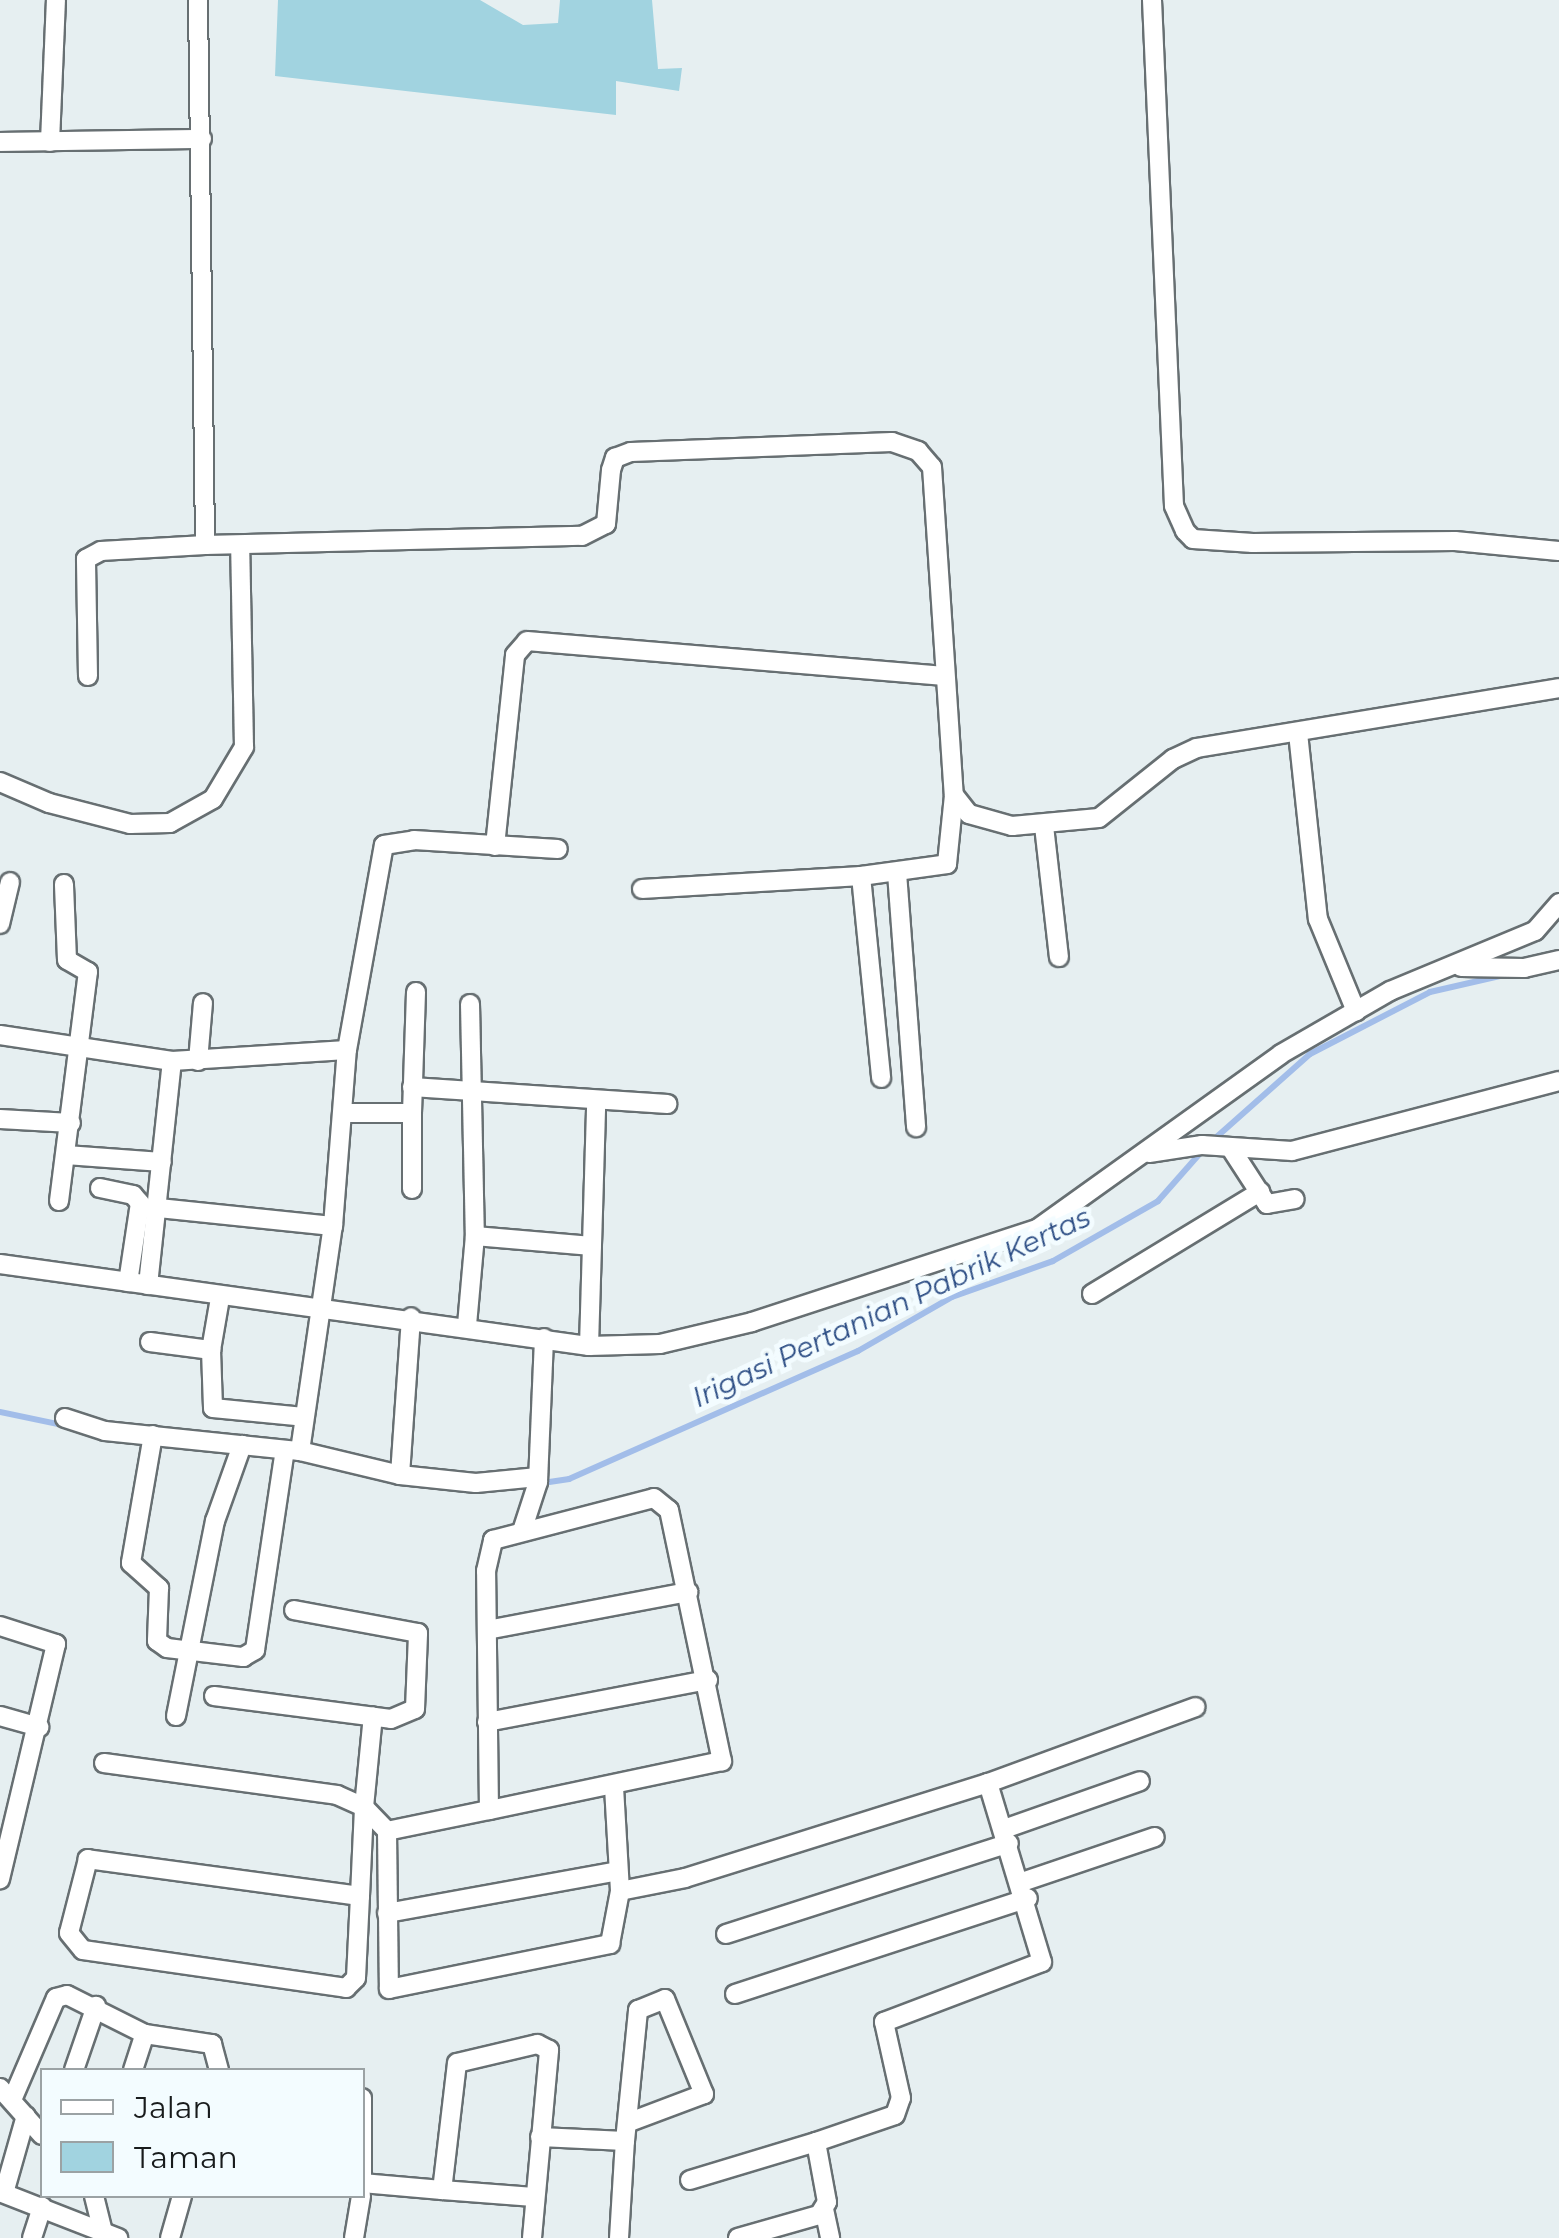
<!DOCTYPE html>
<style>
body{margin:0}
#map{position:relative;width:1559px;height:2238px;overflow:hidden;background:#e6eff1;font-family:Montserrat,sans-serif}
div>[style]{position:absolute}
.green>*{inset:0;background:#a1d3e0}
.stream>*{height:6px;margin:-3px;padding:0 3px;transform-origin:3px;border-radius:3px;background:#a2bde9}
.roads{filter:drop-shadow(2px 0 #676f72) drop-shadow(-2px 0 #676f72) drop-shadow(0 2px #676f72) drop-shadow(0 -2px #676f72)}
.minor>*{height:18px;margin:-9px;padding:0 9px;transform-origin:9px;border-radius:9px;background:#fff}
span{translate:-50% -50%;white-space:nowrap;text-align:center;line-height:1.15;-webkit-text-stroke:10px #f3fcff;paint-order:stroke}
.water-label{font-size:28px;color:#2c4d84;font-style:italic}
.legend{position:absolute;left:40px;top:2068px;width:325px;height:130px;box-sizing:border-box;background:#f3fcff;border:2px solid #9ba2a4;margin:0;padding:12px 18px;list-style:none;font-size:30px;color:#181b1c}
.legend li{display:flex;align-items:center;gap:20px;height:50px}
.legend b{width:50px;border:2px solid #9ba2a4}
</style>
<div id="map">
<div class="green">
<div style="clip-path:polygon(278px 0,480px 0,523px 25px,558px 23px,560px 0,652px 0,658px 69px,682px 68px,679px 91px,616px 81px,616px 115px,275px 76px)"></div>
</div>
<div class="stream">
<div style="left:1212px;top:1141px;width:131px;rotate:-41.6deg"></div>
<div style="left:1310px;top:1054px;width:135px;rotate:-27.3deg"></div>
<div style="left:1430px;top:992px;width:76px;rotate:-12.9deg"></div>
<div style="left:0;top:1412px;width:68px;rotate:11.8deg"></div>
<div style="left:509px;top:1488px;width:61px;rotate:-8.5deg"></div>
<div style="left:569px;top:1479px;width:316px;rotate:-23.9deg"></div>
<div style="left:858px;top:1351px;width:108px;rotate:-29.9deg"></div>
<div style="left:952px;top:1297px;width:107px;rotate:-19.6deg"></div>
<div style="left:1053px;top:1261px;width:121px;rotate:-29.7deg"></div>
<div style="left:1158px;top:1201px;width:68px;rotate:-48.6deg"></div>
</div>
<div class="roads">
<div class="minor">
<div style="left:198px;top:0;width:545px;rotate:89.26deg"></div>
<div style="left:205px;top:545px;width:377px;rotate:-1.4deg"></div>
<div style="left:582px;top:536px;width:27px;rotate:-27deg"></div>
<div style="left:606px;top:524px;width:54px;rotate:-84.7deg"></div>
<div style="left:611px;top:470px;width:13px;rotate:-72deg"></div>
<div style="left:615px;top:458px;width:17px;rotate:-21deg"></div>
<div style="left:631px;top:452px;width:261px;rotate:-2.2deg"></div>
<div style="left:892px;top:442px;width:28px;rotate:19deg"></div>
<div style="left:918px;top:451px;width:21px;rotate:49deg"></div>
<div style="left:932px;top:467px;width:329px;rotate:86.2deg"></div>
<div style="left:954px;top:795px;width:24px;rotate:52deg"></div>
<div style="left:969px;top:814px;width:45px;rotate:15.6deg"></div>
<div style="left:1012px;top:826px;width:87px;rotate:-5.3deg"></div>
<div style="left:1099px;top:818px;width:95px;rotate:-38.6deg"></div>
<div style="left:1173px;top:759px;width:26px;rotate:-25deg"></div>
<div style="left:1197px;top:748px;width:367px;rotate:-9.4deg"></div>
<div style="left:1152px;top:0;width:506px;rotate:87.51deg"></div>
<div style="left:1174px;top:506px;width:27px;rotate:66deg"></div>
<div style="left:1185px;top:531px;width:11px;rotate:45deg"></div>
<div style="left:1193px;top:539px;width:60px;rotate:3.8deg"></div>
<div style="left:1253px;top:543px;width:202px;rotate:-0.6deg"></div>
<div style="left:1455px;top:541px;width:104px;rotate:5.5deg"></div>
<div style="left:0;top:142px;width:202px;rotate:-0.9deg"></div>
<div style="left:50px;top:142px;width:142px;rotate:-87.6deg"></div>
<div style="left:88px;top:676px;width:117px;rotate:-91deg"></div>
<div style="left:86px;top:559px;width:17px;rotate:-28deg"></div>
<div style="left:101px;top:551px;width:104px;rotate:-3.3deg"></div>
<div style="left:1298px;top:733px;width:187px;rotate:83.9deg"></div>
<div style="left:1318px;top:919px;width:100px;rotate:67.6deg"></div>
<div style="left:0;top:782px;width:53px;rotate:23.2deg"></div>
<div style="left:49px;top:803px;width:84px;rotate:14.5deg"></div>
<div style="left:130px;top:824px;width:40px;rotate:-1.4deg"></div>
<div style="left:170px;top:823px;width:49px;rotate:-29.2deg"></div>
<div style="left:213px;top:799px;width:61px;rotate:-59.2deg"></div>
<div style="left:244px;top:747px;width:202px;rotate:-91.1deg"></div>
<div style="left:1044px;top:826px;width:132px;rotate:83.5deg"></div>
<div style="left:495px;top:846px;width:192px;rotate:-84deg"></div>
<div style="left:515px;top:655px;width:18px;rotate:-49deg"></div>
<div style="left:527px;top:641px;width:419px;rotate:4.8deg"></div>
<div style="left:897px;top:873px;width:255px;rotate:85.7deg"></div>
<div style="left:861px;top:876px;width:87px;rotate:-7.9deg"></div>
<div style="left:947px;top:864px;width:69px;rotate:-84.2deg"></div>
<div style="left:642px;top:889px;width:219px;rotate:-3.4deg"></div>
<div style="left:861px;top:876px;width:203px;rotate:84.3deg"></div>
<div style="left:0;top:924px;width:43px;rotate:-76.6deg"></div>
<div style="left:1461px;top:967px;width:63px;rotate:0.9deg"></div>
<div style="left:1524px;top:968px;width:36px;rotate:-13deg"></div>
<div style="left:470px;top:1004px;width:232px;rotate:88.8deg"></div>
<div style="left:475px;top:1236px;width:117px;rotate:4.9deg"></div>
<div style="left:0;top:1035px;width:174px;rotate:8.6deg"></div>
<div style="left:172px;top:1061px;width:175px;rotate:-3.6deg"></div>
<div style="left:198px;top:1061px;width:58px;rotate:-85.1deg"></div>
<div style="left:412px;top:1087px;width:256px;rotate:3.8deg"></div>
<div style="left:343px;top:1113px;width:69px"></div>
<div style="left:412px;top:1113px;width:121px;rotate:-88.1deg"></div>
<div style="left:412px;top:1113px;width:76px;rotate:90deg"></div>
<div style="left:0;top:1119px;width:71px;rotate:3.2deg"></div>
<div style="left:1230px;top:1147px;width:68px;rotate:57deg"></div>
<div style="left:1267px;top:1204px;width:28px;rotate:-10deg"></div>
<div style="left:1149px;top:1153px;width:54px;rotate:-8.6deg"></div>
<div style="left:1202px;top:1145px;width:90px;rotate:3.8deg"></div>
<div style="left:1292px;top:1151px;width:276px;rotate:-14.7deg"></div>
<div style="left:66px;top:1155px;width:96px;rotate:4.2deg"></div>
<div style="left:100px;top:1188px;width:34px;rotate:12deg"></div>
<div style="left:133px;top:1195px;width:11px;rotate:49deg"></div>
<div style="left:140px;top:1203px;width:80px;rotate:98.6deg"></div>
<div style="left:59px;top:1201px;width:231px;rotate:-82.8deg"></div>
<div style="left:88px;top:972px;width:24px;rotate:-150deg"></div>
<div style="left:67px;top:960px;width:76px;rotate:-92.3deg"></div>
<div style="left:158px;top:1208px;width:176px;rotate:5.9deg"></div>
<div style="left:333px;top:1226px;width:177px;rotate:-85.5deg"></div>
<div style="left:347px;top:1050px;width:208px;rotate:-79.8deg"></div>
<div style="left:384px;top:845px;width:30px;rotate:-9deg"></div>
<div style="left:414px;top:840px;width:144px;rotate:3.6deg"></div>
<div style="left:0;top:1264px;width:595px;rotate:7.93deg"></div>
<div style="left:589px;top:1346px;width:71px;rotate:-1.6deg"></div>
<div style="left:660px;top:1344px;width:95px;rotate:-13.4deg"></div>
<div style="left:752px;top:1322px;width:300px;rotate:-18.1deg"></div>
<div style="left:1037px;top:1229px;width:300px;rotate:-35.6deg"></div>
<div style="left:1281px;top:1054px;width:126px;rotate:-30deg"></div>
<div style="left:1390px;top:991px;width:157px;rotate:-22.5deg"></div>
<div style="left:1535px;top:931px;width:37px;rotate:-49deg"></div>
<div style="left:148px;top:1285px;width:225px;rotate:-83.9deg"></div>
<div style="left:1092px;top:1294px;width:197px;rotate:-31.3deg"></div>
<div style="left:220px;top:1298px;width:53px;rotate:99.8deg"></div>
<div style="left:211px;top:1350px;width:58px;rotate:88deg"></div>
<div style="left:213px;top:1408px;width:91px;rotate:5.6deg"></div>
<div style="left:467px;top:1325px;width:89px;rotate:-84.9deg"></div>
<div style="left:150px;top:1342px;width:62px;rotate:7.5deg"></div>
<div style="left:589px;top:1346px;width:243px;rotate:-88.3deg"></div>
<div style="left:65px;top:1418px;width:42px;rotate:18deg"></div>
<div style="left:105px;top:1431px;width:196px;rotate:5.9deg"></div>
<div style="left:300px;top:1451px;width:103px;rotate:13.5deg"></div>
<div style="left:400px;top:1475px;width:76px;rotate:6deg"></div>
<div style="left:476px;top:1483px;width:62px;rotate:-5.5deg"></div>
<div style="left:153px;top:1435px;width:130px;rotate:99.8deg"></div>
<div style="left:131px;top:1563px;width:38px;rotate:42deg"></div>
<div style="left:159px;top:1588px;width:53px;rotate:92.2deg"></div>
<div style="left:157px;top:1641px;width:12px;rotate:35deg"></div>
<div style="left:167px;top:1648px;width:77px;rotate:6.8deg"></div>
<div style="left:243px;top:1657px;width:14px;rotate:-30deg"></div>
<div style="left:255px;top:1650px;width:202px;rotate:-81.5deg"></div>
<div style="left:300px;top:1451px;width:227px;rotate:-81.7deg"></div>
<div style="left:400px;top:1475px;width:158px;rotate:-86deg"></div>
<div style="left:654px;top:1498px;width:19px;rotate:39deg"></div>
<div style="left:669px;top:1510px;width:257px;rotate:78.1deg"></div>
<div style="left:722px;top:1761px;width:238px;rotate:168.1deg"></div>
<div style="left:489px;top:1810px;width:239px;rotate:-90.7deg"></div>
<div style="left:486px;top:1571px;width:32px;rotate:-77deg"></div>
<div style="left:493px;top:1540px;width:166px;rotate:-14.6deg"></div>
<div style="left:522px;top:1531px;width:52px;rotate:-71.9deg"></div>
<div style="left:538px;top:1482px;width:144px;rotate:-87.6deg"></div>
<div style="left:0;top:1626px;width:59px;rotate:17.8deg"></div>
<div style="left:56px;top:1644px;width:242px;rotate:103.4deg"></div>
<div style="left:487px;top:1630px;width:205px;rotate:-10.7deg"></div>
<div style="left:214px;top:1696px;width:178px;rotate:7.4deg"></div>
<div style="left:391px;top:1719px;width:26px;rotate:-23deg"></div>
<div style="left:415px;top:1709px;width:76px;rotate:-87.7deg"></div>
<div style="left:418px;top:1633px;width:126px;rotate:-169.5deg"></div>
<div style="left:0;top:1716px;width:41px;rotate:15.8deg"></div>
<div style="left:176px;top:1716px;width:199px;rotate:-78.7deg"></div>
<div style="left:215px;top:1521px;width:81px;rotate:-70.4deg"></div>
<div style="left:487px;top:1722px;width:225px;rotate:-10.8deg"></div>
<div style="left:104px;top:1763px;width:235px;rotate:7.8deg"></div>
<div style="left:337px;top:1795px;width:30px;rotate:24deg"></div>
<div style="left:364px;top:1807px;width:91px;rotate:-84.4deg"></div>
<div style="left:489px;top:1810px;width:104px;rotate:168.4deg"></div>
<div style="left:387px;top:1831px;width:158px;rotate:89.3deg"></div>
<div style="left:389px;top:1989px;width:226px;rotate:-11.5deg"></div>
<div style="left:610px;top:1944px;width:54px;rotate:-79.3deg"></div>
<div style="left:620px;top:1891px;width:104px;rotate:-93.3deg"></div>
<div style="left:1004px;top:1829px;width:144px;rotate:-19.4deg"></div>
<div style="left:1022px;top:1882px;width:140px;rotate:-18.7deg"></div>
<div style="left:620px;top:1891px;width:66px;rotate:-11.3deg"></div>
<div style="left:685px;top:1878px;width:318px;rotate:-17.4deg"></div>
<div style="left:988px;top:1783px;width:221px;rotate:-20.1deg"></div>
<div style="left:360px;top:1896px;width:275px;rotate:-172.3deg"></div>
<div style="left:88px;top:1859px;width:76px;rotate:104.4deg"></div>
<div style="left:69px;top:1933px;width:22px;rotate:51deg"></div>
<div style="left:83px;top:1950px;width:266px;rotate:8.2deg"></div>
<div style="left:346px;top:1988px;width:14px;rotate:-45deg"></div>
<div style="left:356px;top:1978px;width:82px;rotate:-87.2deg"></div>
<div style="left:360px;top:1896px;width:89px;rotate:-87.4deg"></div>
<div style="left:364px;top:1807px;width:33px;rotate:46deg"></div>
<div style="left:387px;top:1913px;width:234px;rotate:-10.3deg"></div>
<div style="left:726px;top:1934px;width:297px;rotate:-17.8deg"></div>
<div style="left:735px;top:1994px;width:308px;rotate:-18.1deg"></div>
<div style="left:74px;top:2070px;width:68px;rotate:-71deg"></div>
<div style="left:133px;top:2070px;width:38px;rotate:-72deg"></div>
<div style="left:0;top:2088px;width:63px;rotate:48.2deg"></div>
<div style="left:362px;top:2098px;width:85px;rotate:90deg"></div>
<div style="left:12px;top:2100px;width:111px;rotate:-66.7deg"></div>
<div style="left:56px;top:1998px;width:11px;rotate:-15deg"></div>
<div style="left:67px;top:1995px;width:87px;rotate:26.6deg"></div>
<div style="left:145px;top:2034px;width:68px;rotate:8.5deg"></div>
<div style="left:212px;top:2044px;width:27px;rotate:75deg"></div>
<div style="left:540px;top:2137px;width:85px;rotate:2.7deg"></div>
<div style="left:690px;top:2180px;width:132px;rotate:-16.8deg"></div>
<div style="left:362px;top:2183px;width:80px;rotate:5deg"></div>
<div style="left:0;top:2192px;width:127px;rotate:21.3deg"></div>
<div style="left:4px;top:2193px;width:80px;rotate:-74.1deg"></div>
<div style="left:94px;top:2196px;width:34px;rotate:76deg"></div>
<div style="left:824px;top:2209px;width:30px;rotate:78deg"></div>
<div style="left:32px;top:2238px;width:33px;rotate:-72deg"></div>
<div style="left:170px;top:2238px;width:44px;rotate:-74.1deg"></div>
<div style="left:354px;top:2238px;width:43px;rotate:-80.5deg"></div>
<div style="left:532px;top:2238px;width:189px;rotate:-84.8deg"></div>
<div style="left:549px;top:2050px;width:13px;rotate:-153deg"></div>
<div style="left:537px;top:2044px;width:82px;rotate:166.6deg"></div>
<div style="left:457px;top:2063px;width:128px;rotate:96.7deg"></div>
<div style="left:442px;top:2190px;width:92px;rotate:4.4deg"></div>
<div style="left:619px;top:2238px;width:97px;rotate:-86.5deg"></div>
<div style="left:625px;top:2141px;width:132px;rotate:-84.3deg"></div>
<div style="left:638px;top:2010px;width:29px;rotate:-22deg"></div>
<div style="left:665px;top:1999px;width:103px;rotate:67.7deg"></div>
<div style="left:704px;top:2094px;width:82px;rotate:159.4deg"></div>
<div style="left:738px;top:2238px;width:84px;rotate:-15.9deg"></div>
<div style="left:819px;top:2215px;width:15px;rotate:-58deg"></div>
<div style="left:827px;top:2202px;width:61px;rotate:-100.4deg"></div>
<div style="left:816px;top:2142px;width:83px;rotate:-18.9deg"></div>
<div style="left:895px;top:2115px;width:18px;rotate:-71deg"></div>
<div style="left:901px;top:2098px;width:78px;rotate:-102.6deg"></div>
<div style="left:884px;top:2022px;width:169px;rotate:-20.8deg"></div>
<div style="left:1042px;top:1962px;width:187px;rotate:-106.8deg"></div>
</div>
</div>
<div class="water-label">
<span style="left:891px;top:1307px;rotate:-25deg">Irigasi Pertanian Pabrik Kertas</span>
</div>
<ul class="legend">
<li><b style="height:12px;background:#fff"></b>Jalan</li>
<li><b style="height:28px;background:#a1d3e0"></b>Taman</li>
</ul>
</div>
